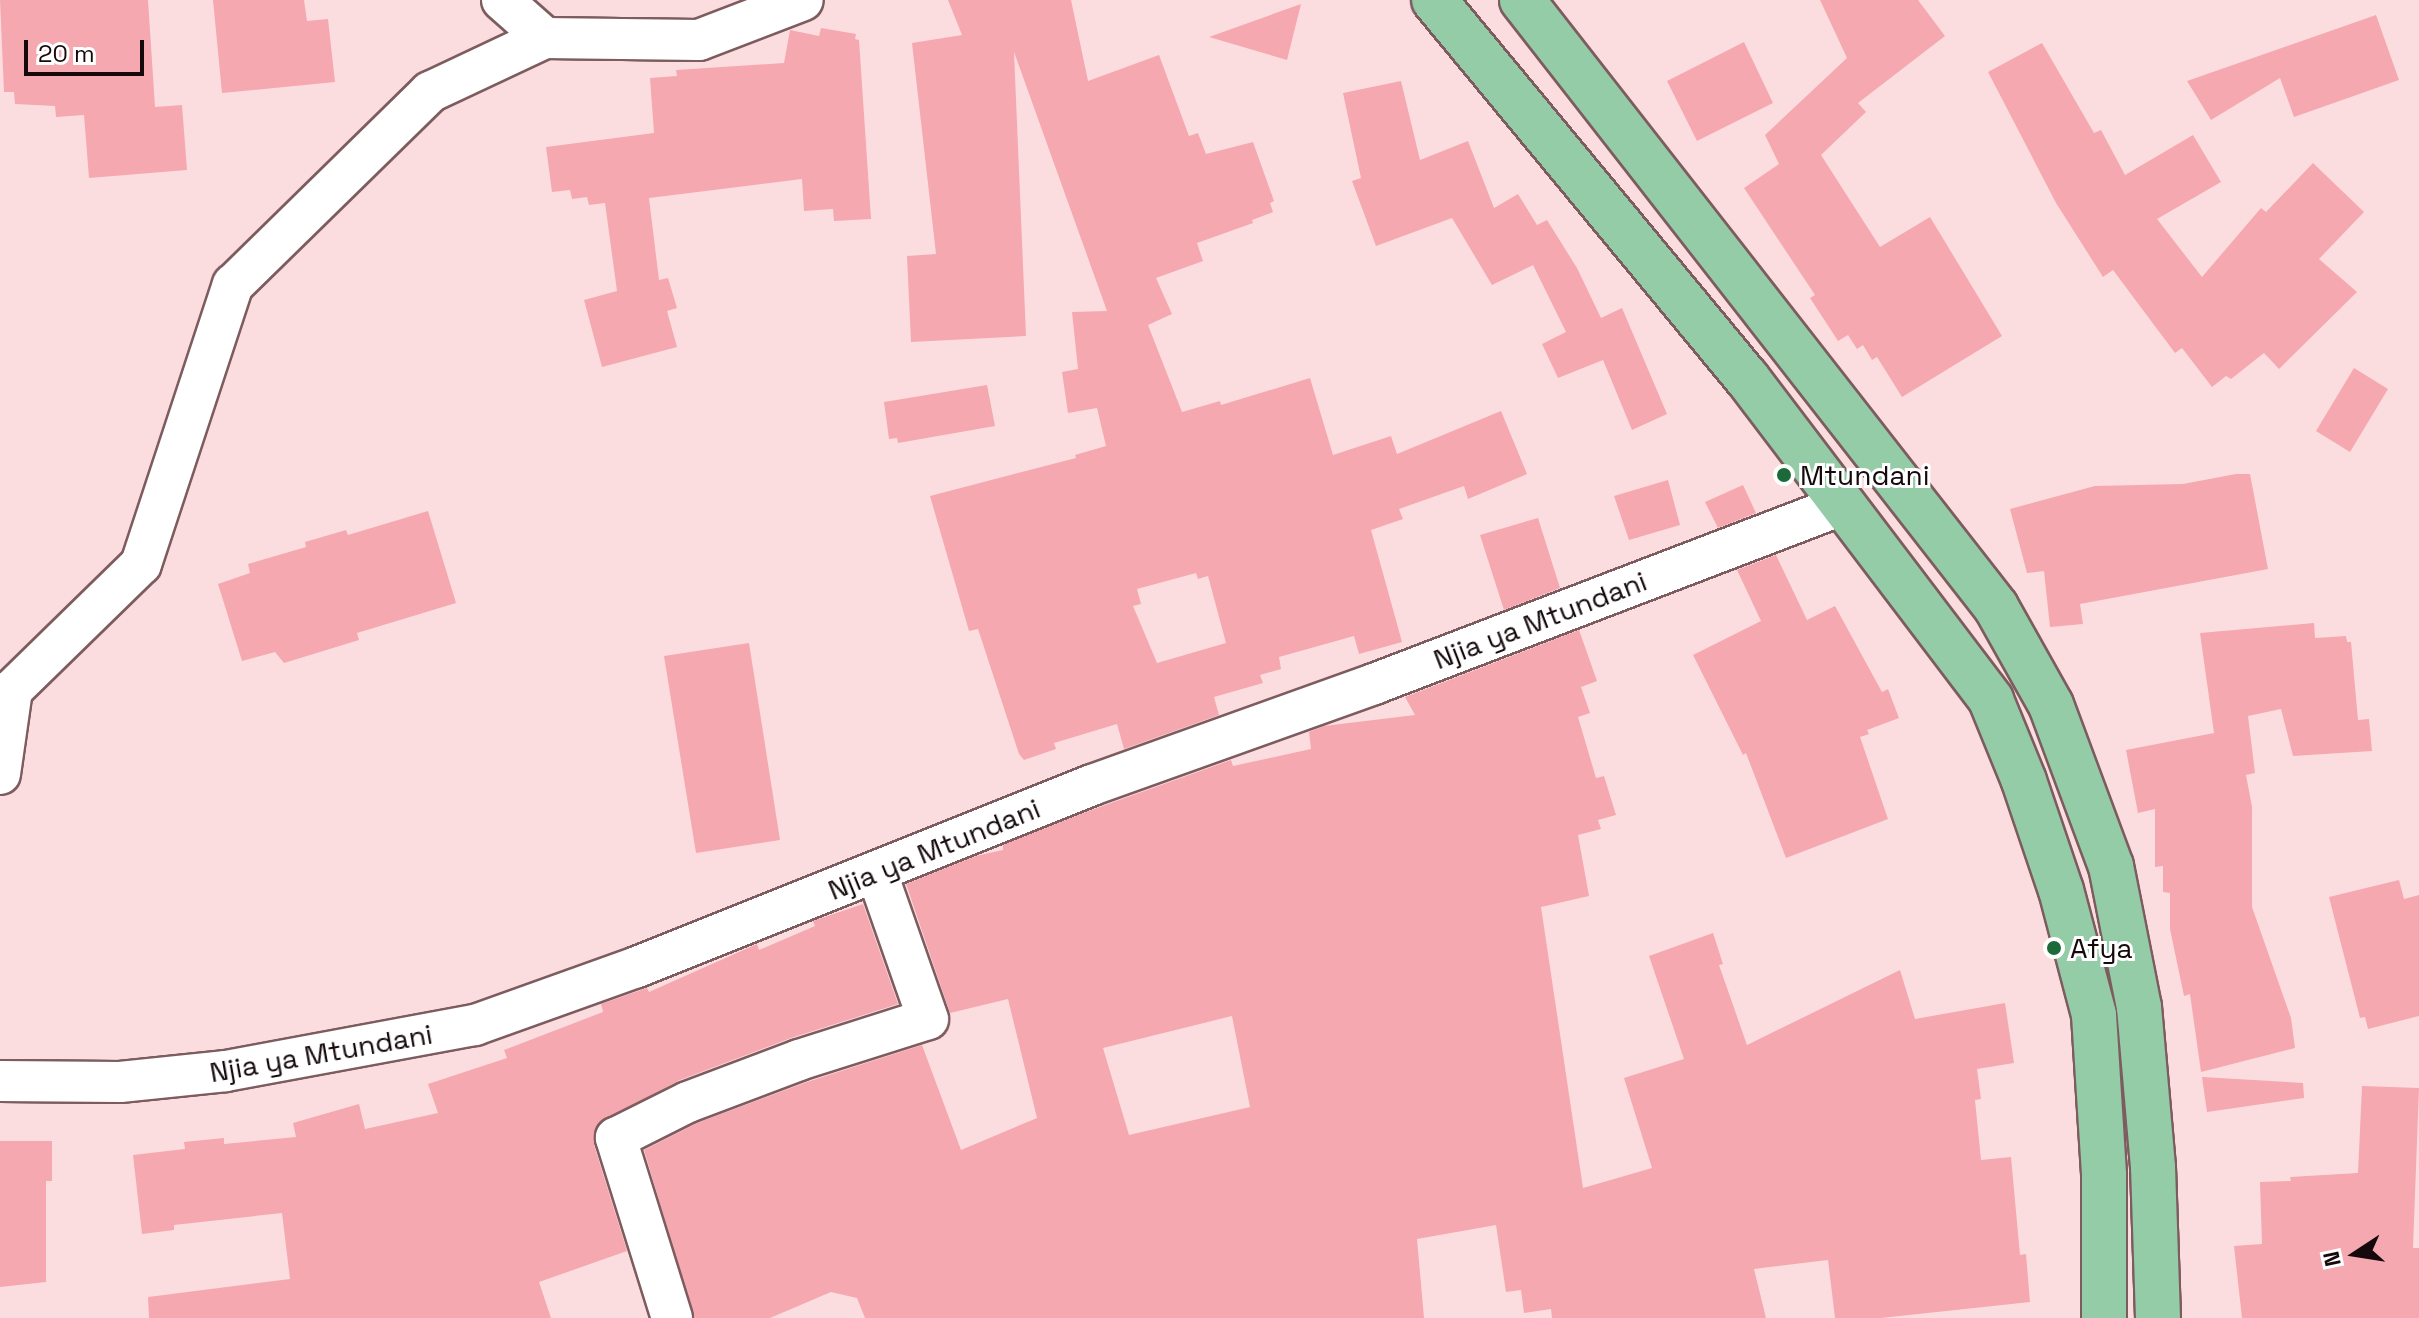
<!DOCTYPE html>
<style>
body{margin:0}
#map{position:relative;width:2419px;height:1318px;overflow:hidden;background:#fcdddf;font-family:"Space Grotesk",sans-serif}
div>[style]{position:absolute}
.building>*{inset:0;background:#f5a8af}
.roads{filter:drop-shadow(2px 0 #7d5c5f) drop-shadow(-2px 0 #7d5c5f) drop-shadow(0 2px #7d5c5f) drop-shadow(0 -2px #7d5c5f)}
.minor>*{height:40px;margin:-20px;padding:0 20px;transform-origin:20px;border-radius:20px;background:#fff}
.primary>*{height:44px;margin:-22px;padding:0 22px;transform-origin:22px;border-radius:22px;background:#93cca6}
.dots>*{width:22px;height:22px;translate:-50% -50%;box-sizing:border-box;border:4px solid #fff;border-radius:50%}
span{translate:-50% -50%;white-space:nowrap;text-align:center;line-height:1.15;-webkit-text-stroke:6px #fff;paint-order:stroke}
.poi-label{font-size:28px;color:#15090b}
.left{translate:0 -50%;text-align:left}
.street-label{font-size:28px;color:#15090b}
.north{position:absolute;left:2315px;top:1214px;width:80px;height:80px;-webkit-text-stroke:6px #fff;paint-order:stroke;rotate:258deg;font-size:22px;font-weight:700;line-height:32px;text-align:center;color:#15090b}
.north::after{content:'';display:block;margin:auto;width:28px;height:36px;background:#15090b;clip-path:polygon(50% 0,100% 100%,50% 72%,0 100%)}
.scale{position:absolute;left:24px;top:40px;width:120px;height:36px;box-sizing:border-box;border:4px solid #15090b;border-top:0;padding-left:10px;font-size:24px;line-height:28px;white-space:nowrap;color:#15090b;-webkit-text-stroke:6px #fff;paint-order:stroke}
</style>
<div id="map">
<div class="building">
<div style="clip-path:polygon(0 0,148px 0,155px 107px,182px 105px,187px 170px,89px 178px,84px 115px,56px 117px,55px 106px,15px 104px,14px 92px,4px 92px)"></div>
<div style="clip-path:polygon(213px 0,304px 0,307px 21px,328px 19px,335px 82px,222px 93px)"></div>
<div style="clip-path:polygon(evenodd,948px 0,1071px 0,1088px 81px,1159px 55px,1189px 136px,1198px 133px,1206px 154px,1253px 142px,1274px 201px,1270px 203px,1273px 212px,1252px 220px,1253px 223px,1197px 243px,1203px 261px,1156px 278px,1172px 314px,1148px 325px,1182px 412px,1220px 401px,1221px 405px,1310px 378px,1333px 455px,1391px 436px,1397px 454px,1501px 411px,1527px 474px,1468px 499px,1464px 486px,1399px 509px,1403px 519px,1371px 530px,1402px 642px,1359px 654px,1354px 636px,1279px 657px,1281px 669px,1260px 675px,1263px 683px,1214px 697px,1219px 715px,1124px 749px,1117px 724px,1054px 743px,1056px 749px,1024px 760px,1019px 754px,978px 629px,969px 631px,930px 496px,1076px 458px,1075px 455px,1106px 446px,1097px 408px,1068px 413px,1062px 372px,1078px 369px,1072px 312px,1107px 311px,1014px 52px,1026px 336px,911px 342px,907px 256px,936px 254px,912px 43px,962px 35px,948px 0,1196px 573px,1198px 579px,1208px 576px,1226px 643px,1157px 663px,1133px 606px,1141px 604px,1137px 589px,1196px 573px)"></div>
<div style="clip-path:polygon(1820px 0,1918px 0,1945px 36px,1858px 103px,1866px 112px,1821px 155px,1880px 247px,1930px 217px,2002px 336px,1902px 397px,1877px 357px,1872px 360px,1863px 345px,1857px 349px,1848px 335px,1838px 341px,1810px 298px,1815px 295px,1744px 188px,1779px 164px,1765px 135px,1847px 58px)"></div>
<div style="clip-path:polygon(1301px 4px,1287px 60px,1209px 37px)"></div>
<div style="clip-path:polygon(2376px 15px,2399px 80px,2294px 117px,2280px 78px,2211px 120px,2187px 81px)"></div>
<div style="clip-path:polygon(821px 28px,856px 34px,855px 39px,859px 40px,871px 219px,834px 221px,833px 209px,804px 211px,802px 179px,649px 198px,659px 280px,668px 278px,677px 308px,667px 311px,677px 347px,602px 367px,584px 300px,617px 291px,605px 203px,589px 205px,587px 197px,572px 199px,570px 190px,552px 192px,546px 147px,654px 133px,650px 78px,677px 76px,676px 70px,784px 63px,790px 30px,819px 36px)"></div>
<div style="clip-path:polygon(1744px 42px,1773px 103px,1697px 141px,1667px 81px)"></div>
<div style="clip-path:polygon(2042px 43px,2094px 133px,2101px 130px,2125px 175px,2193px 135px,2221px 182px,2157px 219px,2202px 277px,2261px 208px,2266px 212px,2313px 163px,2364px 212px,2319px 259px,2357px 292px,2279px 369px,2264px 353px,2231px 379px,2226px 376px,2212px 387px,2182px 348px,2175px 353px,2113px 270px,2103px 277px,2056px 203px,1988px 72px)"></div>
<div style="clip-path:polygon(1401px 81px,1420px 160px,1468px 141px,1494px 208px,1518px 194px,1537px 225px,1547px 220px,1577px 268px,1601px 318px,1622px 308px,1667px 414px,1632px 430px,1603px 360px,1558px 378px,1542px 344px,1566px 332px,1533px 265px,1492px 285px,1452px 218px,1376px 246px,1352px 181px,1361px 178px,1343px 93px)"></div>
<div style="clip-path:polygon(2354px 368px,2388px 389px,2350px 452px,2316px 431px)"></div>
<div style="clip-path:polygon(987px 385px,995px 426px,898px 443px,897px 438px,889px 439px,884px 402px)"></div>
<div style="clip-path:polygon(2236px 474px,2250px 474px,2268px 569px,2080px 604px,2083px 624px,2050px 627px,2044px 571px,2027px 573px,2010px 509px,2095px 486px,2183px 484px)"></div>
<div style="clip-path:polygon(1668px 480px,1680px 525px,1629px 540px,1614px 496px)"></div>
<div style="clip-path:polygon(1743px 485px,1756px 513px,1718px 528px,1705px 502px)"></div>
<div style="clip-path:polygon(428px 511px,456px 603px,357px 633px,359px 640px,284px 663px,275px 652px,242px 661px,218px 584px,250px 573px,248px 564px,306px 547px,305px 542px,346px 530px,348px 535px)"></div>
<div style="clip-path:polygon(1538px 518px,1560px 588px,1504px 610px,1480px 535px)"></div>
<div style="clip-path:polygon(1776px 555px,1807px 620px,1835px 606px,1882px 692px,1888px 689px,1899px 718px,1867px 730px,1869px 734px,1860px 737px,1888px 819px,1786px 858px,1746px 753px,1743px 755px,1693px 655px,1761px 621px,1737px 570px)"></div>
<div style="clip-path:polygon(2314px 623px,2315px 638px,2346px 636px,2347px 642px,2351px 642px,2358px 720px,2369px 719px,2372px 751px,2293px 756px,2281px 709px,2248px 716px,2255px 773px,2246px 775px,2252px 807px,2252px 907px,2291px 1018px,2295px 1048px,2201px 1072px,2190px 994px,2184px 996px,2170px 929px,2170px 893px,2163px 892px,2163px 866px,2155px 867px,2155px 809px,2138px 813px,2126px 750px,2214px 733px,2200px 633px)"></div>
<div style="clip-path:polygon(evenodd,1579px 630px,1597px 681px,1581px 687px,1590px 713px,1578px 717px,1596px 778px,1604px 776px,1616px 815px,1598px 820px,1601px 829px,1578px 835px,1589px 896px,1541px 907px,1583px 1188px,1652px 1168px,1624px 1078px,1684px 1059px,1649px 956px,1713px 933px,1723px 964px,1719px 965px,1747px 1045px,1900px 970px,1915px 1019px,2005px 1003px,2014px 1063px,1977px 1069px,1981px 1099px,1975px 1100px,1981px 1160px,2011px 1157px,2020px 1255px,2026px 1254px,2030px 1302px,1881px 1318px,1835px 1318px,1828px 1260px,1754px 1269px,1766px 1318px,1552px 1318px,1551px 1309px,1524px 1313px,1521px 1290px,1506px 1292px,1496px 1225px,1417px 1239px,1424px 1318px,865px 1318px,857px 1298px,831px 1292px,770px 1318px,694px 1318px,644px 1150px,697px 1123px,807px 1082px,922px 1045px,961px 1150px,1037px 1118px,1008px 999px,950px 1013px,906px 884px,976px 856px,1003px 850px,1003px 845px,1086px 812px,1231px 760px,1233px 766px,1311px 749px,1309px 732px,1324px 726px,1415px 715px,1405px 697px,1579px 630px,1232px 1016px,1250px 1107px,1129px 1135px,1103px 1048px,1232px 1016px)"></div>
<div style="clip-path:polygon(749px 643px,780px 840px,696px 853px,664px 656px)"></div>
<div style="clip-path:polygon(2399px 880px,2404px 899px,2419px 895px,2419px 1016px,2368px 1029px,2365px 1017px,2360px 1018px,2329px 897px)"></div>
<div style="clip-path:polygon(863px 904px,898px 1004px,791px 1038px,680px 1080px,598px 1124px,594px 1145px,627px 1251px,539px 1282px,551px 1318px,149px 1318px,148px 1297px,290px 1279px,282px 1213px,174px 1225px,174px 1230px,142px 1234px,133px 1155px,185px 1149px,184px 1142px,224px 1138px,224px 1144px,296px 1137px,293px 1123px,359px 1104px,365px 1129px,438px 1113px,428px 1084px,507px 1058px,504px 1050px,603px 1012px,601px 1004px,647px 988px,649px 992px,757px 944px,759px 950px,815px 926px,813px 921px)"></div>
<div style="clip-path:polygon(2202px 1077px,2303px 1083px,2304px 1098px,2207px 1112px)"></div>
<div style="clip-path:polygon(2362px 1086px,2419px 1088px,2413px 1248px,2419px 1248px,2419px 1318px,2242px 1318px,2234px 1246px,2262px 1244px,2260px 1182px,2291px 1181px,2290px 1177px,2358px 1173px)"></div>
<div style="clip-path:polygon(0 1141px,52px 1141px,52px 1181px,46px 1181px,46px 1282px,0 1287px)"></div>
</div>
<div class="roads">
<div class="minor">
<div style="left:502px;top:0;width:57px;rotate:41.5deg"></div>
<div style="left:545px;top:38px;width:154px;rotate:0.7deg"></div>
<div style="left:699px;top:40px;width:111px;rotate:-21deg"></div>
<div style="left:0;top:774px;width:85px;rotate:-81.9deg"></div>
<div style="left:12px;top:690px;width:180px;rotate:-44.3deg"></div>
<div style="left:141px;top:564px;width:294px;rotate:-71.8deg"></div>
<div style="left:233px;top:285px;width:276px;rotate:-44.4deg"></div>
<div style="left:430px;top:92px;width:127px;rotate:-25.2deg"></div>
<div style="left:0;top:1081px;width:120px;rotate:0.5deg"></div>
<div style="left:120px;top:1082px;width:107px;rotate:-5.9deg"></div>
<div style="left:226px;top:1071px;width:253px;rotate:-10.5deg"></div>
<div style="left:475px;top:1025px;width:172px;rotate:-19.7deg"></div>
<div style="left:637px;top:967px;width:490px;rotate:-21.8deg"></div>
<div style="left:1092px;top:785px;width:300px;rotate:-19.7deg"></div>
<div style="left:1374px;top:684px;width:501px;rotate:-20.93deg"></div>
<div style="left:672px;top:1318px;width:189px;rotate:-107.3deg"></div>
<div style="left:616px;top:1138px;width:80px;rotate:-26.6deg"></div>
<div style="left:688px;top:1102px;width:119px;rotate:-20.7deg"></div>
<div style="left:799px;top:1060px;width:135px;rotate:-17.6deg"></div>
<div style="left:928px;top:1019px;width:155px;rotate:-109.3deg"></div>
</div>
<div class="primary">
<div style="left:1434px;top:0;width:491px;rotate:50.4deg"></div>
<div style="left:1747px;top:378px;width:404px;rotate:52.8deg"></div>
<div style="left:1991px;top:700px;width:87px;rotate:67.8deg"></div>
<div style="left:2024px;top:781px;width:115px;rotate:71.3deg"></div>
<div style="left:2061px;top:890px;width:129px;rotate:75.2deg"></div>
<div style="left:2094px;top:1015px;width:160px;rotate:86.4deg"></div>
<div style="left:2104px;top:1175px;width:143px;rotate:90deg"></div>
<div style="left:1522px;top:0;width:770px;rotate:52.01deg"></div>
<div style="left:1996px;top:607px;width:112px;rotate:60.7deg"></div>
<div style="left:2051px;top:705px;width:172px;rotate:69.6deg"></div>
<div style="left:2111px;top:866px;width:144px;rotate:78.8deg"></div>
<div style="left:2139px;top:1007px;width:161px;rotate:85deg"></div>
<div style="left:2153px;top:1167px;width:151px;rotate:88.1deg"></div>
</div>
</div>
<div class="dots">
<div style="left:1784px;top:475px;background:#1c6a3a"></div>
<div style="left:2054px;top:948px;background:#1c6a3a"></div>
</div>
<div class="poi-label">
<span class="left" style="left:1800px;top:475px">Mtundani</span>
<span class="left" style="left:2070px;top:948px">Afya</span>
</div>
<div class="street-label">
<span style="left:1540px;top:620px;rotate:-21deg">Njia ya Mtundani</span>
<span style="left:934px;top:849px;rotate:-22deg">Njia ya Mtundani</span>
<span style="left:321px;top:1053px;rotate:-10deg">Njia ya Mtundani</span>
</div>
<div class="north">N</div>
<div class="scale">20 m</div>
</div>
